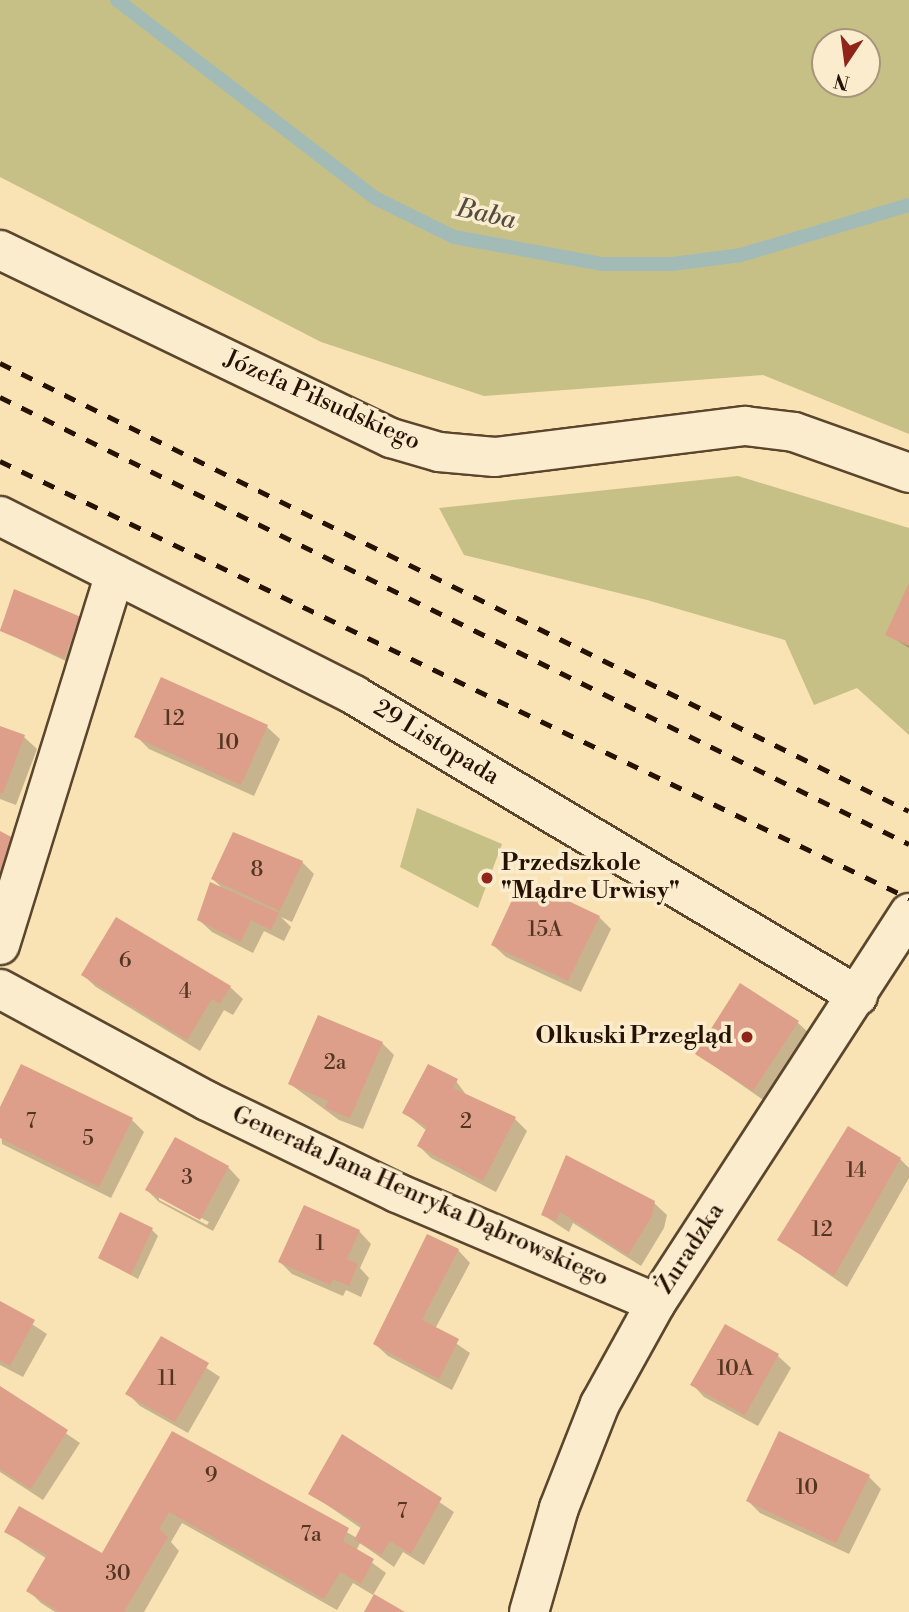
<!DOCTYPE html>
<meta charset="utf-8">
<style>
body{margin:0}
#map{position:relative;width:909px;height:1612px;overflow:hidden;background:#f9e2b3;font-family:"Libre Bodoni",serif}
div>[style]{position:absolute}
.green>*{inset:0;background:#c6c087}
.shadow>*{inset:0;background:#0003}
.stream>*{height:14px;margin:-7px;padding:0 7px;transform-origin:7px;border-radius:7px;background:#a2bbb7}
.building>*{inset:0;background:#dd9f89}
.roads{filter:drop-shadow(2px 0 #5b462d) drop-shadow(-2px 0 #5b462d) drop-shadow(0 2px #5b462d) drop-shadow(0 -2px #5b462d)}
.minor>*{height:38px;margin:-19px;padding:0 19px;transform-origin:19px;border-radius:19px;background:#fbecce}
.rail>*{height:5px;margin-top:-2.5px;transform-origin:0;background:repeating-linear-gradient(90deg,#261200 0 12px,transparent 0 24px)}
.dots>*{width:19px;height:19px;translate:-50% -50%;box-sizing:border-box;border:4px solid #fbecce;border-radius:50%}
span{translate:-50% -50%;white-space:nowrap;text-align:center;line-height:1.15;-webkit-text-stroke:7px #fbecce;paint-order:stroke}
.number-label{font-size:21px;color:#543522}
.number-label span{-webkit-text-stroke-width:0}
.street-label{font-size:24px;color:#261200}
.poi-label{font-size:24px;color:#261200;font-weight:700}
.left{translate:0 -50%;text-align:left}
.right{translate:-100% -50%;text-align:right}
.water-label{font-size:26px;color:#514d40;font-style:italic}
.north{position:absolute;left:811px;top:28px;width:70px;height:70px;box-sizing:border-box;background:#fbecce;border:2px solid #a6957c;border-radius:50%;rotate:193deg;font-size:19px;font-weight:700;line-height:28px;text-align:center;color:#261200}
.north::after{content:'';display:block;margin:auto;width:24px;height:32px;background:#8f2418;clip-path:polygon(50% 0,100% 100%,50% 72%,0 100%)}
</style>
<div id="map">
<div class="green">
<div style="clip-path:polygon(evenodd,0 0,909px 0,909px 434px,763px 375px,484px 396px,321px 342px,0 177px,0 0,825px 42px,867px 42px,867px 84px,825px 84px,825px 42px)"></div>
<div style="clip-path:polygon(738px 476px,909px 528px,909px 735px,857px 688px,814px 705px,785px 640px,647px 600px,464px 555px,439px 508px)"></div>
<div style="clip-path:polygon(417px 808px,502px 844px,478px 908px,400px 867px)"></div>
</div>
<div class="shadow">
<div style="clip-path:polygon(909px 588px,909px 648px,887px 634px)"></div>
<div style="clip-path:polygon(15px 591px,86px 624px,70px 663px,0 630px)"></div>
<div style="clip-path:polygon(162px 679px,267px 727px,280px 739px,254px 796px,149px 749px,136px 736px)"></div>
<div style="clip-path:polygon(0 728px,24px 737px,37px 749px,16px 805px,0 799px)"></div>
<div style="clip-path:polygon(0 835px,9px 836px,22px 849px,0 919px)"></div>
<div style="clip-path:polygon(302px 862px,314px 874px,292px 922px,281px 917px,291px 927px,284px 941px,264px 931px,253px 953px,212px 932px,199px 920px,211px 884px,223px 889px,213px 879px)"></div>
<div style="clip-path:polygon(599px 917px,611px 929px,581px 992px,506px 957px,493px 945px)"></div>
<div style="clip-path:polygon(83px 975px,230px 987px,243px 999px,233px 1015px,224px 1010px,200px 1051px,96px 987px)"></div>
<div style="clip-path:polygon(797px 1022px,810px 1034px,766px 1102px,697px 1054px)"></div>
<div style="clip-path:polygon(382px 1043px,394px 1055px,363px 1129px,339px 1120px,290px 1084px)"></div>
<div style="clip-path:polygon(456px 1081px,467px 1096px,515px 1119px,527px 1131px,496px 1192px,431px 1158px,419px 1146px,427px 1131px,405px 1113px)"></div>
<div style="clip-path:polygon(0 1110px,132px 1120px,144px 1132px,111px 1198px,2px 1144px)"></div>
<div style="clip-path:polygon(566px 1157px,654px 1203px,667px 1215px,664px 1228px,641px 1266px,573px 1223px,569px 1232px,543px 1215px)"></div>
<div style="clip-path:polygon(900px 1159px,909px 1168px,909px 1178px,847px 1287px,779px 1240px)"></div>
<div style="clip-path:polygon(evenodd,228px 1167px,240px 1180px,213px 1231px,159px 1202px,147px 1190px,228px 1167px,159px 1196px,209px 1222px,207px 1225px,159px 1200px,159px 1196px)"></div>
<div style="clip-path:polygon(152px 1230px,158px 1236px,138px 1279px,100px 1258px)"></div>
<div style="clip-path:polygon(359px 1231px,371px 1244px,360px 1268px,369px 1278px,361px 1297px,346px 1290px,343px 1296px,292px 1274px,280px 1262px)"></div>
<div style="clip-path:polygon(458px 1250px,470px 1263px,435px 1329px,470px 1353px,452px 1390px,388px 1356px,375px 1344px)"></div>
<div style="clip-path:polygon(0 1303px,47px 1334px,23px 1377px,0 1365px)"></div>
<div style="clip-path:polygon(726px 1326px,778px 1356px,791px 1368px,758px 1426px,704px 1397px,692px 1384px)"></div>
<div style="clip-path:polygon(161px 1338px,220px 1377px,188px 1433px,140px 1406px,128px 1394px)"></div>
<div style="clip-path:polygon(0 1388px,80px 1443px,43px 1500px,0 1472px)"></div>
<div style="clip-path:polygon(173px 1433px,357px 1538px,362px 1529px,311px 1494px,343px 1437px,454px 1512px,424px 1565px,403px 1552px,394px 1567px,360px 1543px,356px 1551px,386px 1573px,373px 1595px,353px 1583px,337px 1610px,182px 1523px,171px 1542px,179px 1551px,144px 1612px,55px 1612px,41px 1603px,29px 1591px,47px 1559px,6px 1532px,103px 1556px)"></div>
<div style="clip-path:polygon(868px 1476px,881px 1489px,849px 1554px,760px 1513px,748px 1501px)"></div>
</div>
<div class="stream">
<div style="left:117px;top:0;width:325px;rotate:37.5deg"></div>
<div style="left:375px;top:198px;width:88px;rotate:26.3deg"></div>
<div style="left:454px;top:237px;width:150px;rotate:10.3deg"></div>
<div style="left:602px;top:264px;width:70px"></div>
<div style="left:672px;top:264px;width:70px;rotate:-7.4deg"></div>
<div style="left:741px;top:255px;width:175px;rotate:-16.6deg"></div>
</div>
<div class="building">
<div style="clip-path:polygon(909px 583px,909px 646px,885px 635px)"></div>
<div style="clip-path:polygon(14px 589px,81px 617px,64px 658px,0 631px)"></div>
<div style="clip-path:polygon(161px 677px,268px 725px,241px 785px,134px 737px)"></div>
<div style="clip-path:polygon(0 726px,25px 735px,3px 794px,0 793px)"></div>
<div style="clip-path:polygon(0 831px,13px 838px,0 873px)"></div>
<div style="clip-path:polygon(233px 832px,303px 861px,280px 911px,211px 879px)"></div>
<div style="clip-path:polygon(522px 879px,600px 916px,568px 981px,491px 945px)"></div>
<div style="clip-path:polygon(210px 882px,279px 913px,271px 930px,251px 920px,241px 942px,197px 920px)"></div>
<div style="clip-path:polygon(116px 917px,231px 986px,220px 1004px,212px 999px,187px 1040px,81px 975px)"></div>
<div style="clip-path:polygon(740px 983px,799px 1021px,753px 1091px,695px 1054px)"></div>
<div style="clip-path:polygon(318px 1015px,383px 1042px,350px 1118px,325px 1108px,328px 1101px,288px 1084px)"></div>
<div style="clip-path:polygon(21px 1064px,133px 1118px,99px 1187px,0 1138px,0 1107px)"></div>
<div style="clip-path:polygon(428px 1064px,458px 1079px,453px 1088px,516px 1117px,483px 1181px,417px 1146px,427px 1127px,402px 1113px)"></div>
<div style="clip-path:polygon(848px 1126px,901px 1158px,834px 1276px,777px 1240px)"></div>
<div style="clip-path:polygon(175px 1137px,229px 1166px,200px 1220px,145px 1190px)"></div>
<div style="clip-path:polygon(566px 1155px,655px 1201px,652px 1216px,628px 1255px,560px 1212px,556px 1221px,541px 1215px)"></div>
<div style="clip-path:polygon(304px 1205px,360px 1230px,347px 1259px,358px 1264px,349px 1286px,333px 1279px,330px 1285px,278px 1262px)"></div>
<div style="clip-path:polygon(120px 1212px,153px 1228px,131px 1275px,98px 1258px)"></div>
<div style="clip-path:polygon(427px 1234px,459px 1249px,422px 1320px,459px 1339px,439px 1379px,373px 1344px)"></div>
<div style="clip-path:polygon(0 1301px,35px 1320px,10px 1366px,0 1360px)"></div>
<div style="clip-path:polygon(725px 1324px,779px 1354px,745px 1415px,690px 1385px)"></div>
<div style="clip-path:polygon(161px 1336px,209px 1363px,175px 1422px,125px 1394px)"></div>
<div style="clip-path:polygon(0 1386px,68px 1430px,31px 1489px,0 1469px)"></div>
<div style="clip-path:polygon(172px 1431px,349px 1528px,343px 1541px,374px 1559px,361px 1584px,340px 1572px,324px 1599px,169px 1512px,159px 1529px,168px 1537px,124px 1612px,60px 1612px,26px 1591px,47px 1555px,4px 1532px,19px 1506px,102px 1553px)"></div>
<div style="clip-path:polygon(779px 1431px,870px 1475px,836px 1543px,746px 1501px)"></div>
<div style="clip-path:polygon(342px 1434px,442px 1498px,411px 1554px,390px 1541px,381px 1555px,354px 1540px,362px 1525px,308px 1494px)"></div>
<div style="clip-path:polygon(374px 1594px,405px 1612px,364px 1612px)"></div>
</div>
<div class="roads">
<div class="minor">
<div style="left:0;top:250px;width:434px;rotate:25.7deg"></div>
<div style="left:391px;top:438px;width:50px;rotate:16.3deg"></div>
<div style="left:439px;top:452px;width:56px;rotate:5.1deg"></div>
<div style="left:495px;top:457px;width:252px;rotate:-7.1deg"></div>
<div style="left:745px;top:426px;width:49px;rotate:7deg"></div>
<div style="left:794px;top:432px;width:122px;rotate:19.6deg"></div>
<div style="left:0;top:516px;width:397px;rotate:26.8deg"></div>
<div style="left:354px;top:695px;width:587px;rotate:30.85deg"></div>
<div style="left:0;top:945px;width:388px;rotate:-72.8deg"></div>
<div style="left:0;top:989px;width:235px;rotate:28.4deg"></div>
<div style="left:207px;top:1101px;width:211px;rotate:25.8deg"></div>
<div style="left:397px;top:1193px;width:281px;rotate:23deg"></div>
<div style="left:529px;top:1612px;width:108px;rotate:-73.9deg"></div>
<div style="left:559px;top:1508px;width:112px;rotate:-68.5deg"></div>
<div style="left:600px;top:1404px;width:115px;rotate:-61deg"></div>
<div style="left:656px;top:1303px;width:465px;rotate:-57deg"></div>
</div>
</div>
<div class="rail">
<div style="left:0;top:363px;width:1013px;rotate:26.24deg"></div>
<div style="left:0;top:397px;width:1013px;rotate:26.19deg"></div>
<div style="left:0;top:461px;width:1009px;rotate:25.68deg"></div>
</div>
<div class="dots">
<div style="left:487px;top:878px;background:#8f2418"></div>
<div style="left:747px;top:1037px;background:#8f2418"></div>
</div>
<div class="number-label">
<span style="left:174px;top:719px">12</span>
<span style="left:228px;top:743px">10</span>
<span style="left:257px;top:870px">8</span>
<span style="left:545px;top:930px">15A</span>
<span style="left:125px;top:961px">6</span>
<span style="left:185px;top:992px">4</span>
<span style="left:335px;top:1063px">2a</span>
<span style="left:31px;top:1122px">7</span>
<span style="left:466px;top:1122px">2</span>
<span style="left:88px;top:1139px">5</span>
<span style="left:856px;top:1171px">14</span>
<span style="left:187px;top:1178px">3</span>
<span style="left:822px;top:1230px">12</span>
<span style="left:320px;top:1244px">1</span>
<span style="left:735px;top:1369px">10A</span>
<span style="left:167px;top:1379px">11</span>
<span style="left:211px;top:1476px">9</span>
<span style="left:807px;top:1488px">10</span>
<span style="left:402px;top:1512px">7</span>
<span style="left:311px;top:1535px">7a</span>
<span style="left:118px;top:1574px">30</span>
</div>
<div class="street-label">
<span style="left:322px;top:401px;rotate:24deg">Józefa Piłsudskiego</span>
<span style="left:436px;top:743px;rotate:31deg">29 Listopada</span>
<span style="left:420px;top:1197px;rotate:24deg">Generała Jana Henryka Dąbrowskiego</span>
<span style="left:691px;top:1249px;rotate:-57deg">Żuradzka</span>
</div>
<div class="poi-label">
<span class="left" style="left:501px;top:878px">Przedszkole<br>"Mądre Urwisy"</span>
<span class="right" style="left:733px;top:1037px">Olkuski Przegląd</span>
</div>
<div class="water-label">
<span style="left:486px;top:215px;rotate:13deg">Baba</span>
</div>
<div class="north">N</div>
</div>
